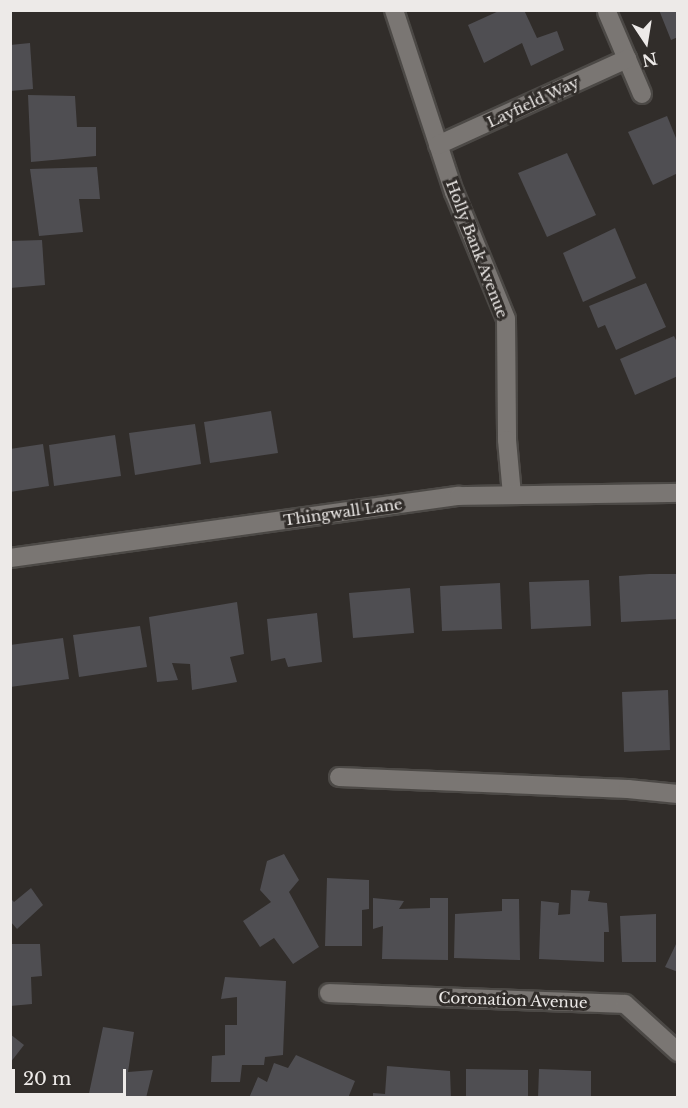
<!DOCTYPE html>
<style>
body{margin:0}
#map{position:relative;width:688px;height:1108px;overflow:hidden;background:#312d2a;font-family:"Libre Baskerville",serif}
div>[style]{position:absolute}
.building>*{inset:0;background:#4f4e52}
.roads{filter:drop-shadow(2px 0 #4c4946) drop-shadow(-2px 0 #4c4946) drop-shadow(0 2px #4c4946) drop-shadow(0 -2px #4c4946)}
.minor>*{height:18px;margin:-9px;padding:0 9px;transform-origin:9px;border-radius:9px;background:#7a7673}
span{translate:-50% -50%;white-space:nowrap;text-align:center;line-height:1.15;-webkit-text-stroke:6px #312d2a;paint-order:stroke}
.street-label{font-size:15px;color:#edeae8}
.frame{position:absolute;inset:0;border:12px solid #edeae8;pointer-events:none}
.north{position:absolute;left:616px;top:12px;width:60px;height:60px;-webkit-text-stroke:4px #312d2a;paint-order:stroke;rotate:168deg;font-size:16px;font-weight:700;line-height:24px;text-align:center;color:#edeae8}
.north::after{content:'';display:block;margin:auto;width:21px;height:27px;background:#edeae8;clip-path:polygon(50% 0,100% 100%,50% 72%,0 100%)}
.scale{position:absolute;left:12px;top:1069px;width:114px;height:27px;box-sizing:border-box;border:3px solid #edeae8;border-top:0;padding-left:8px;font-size:18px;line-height:21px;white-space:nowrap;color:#edeae8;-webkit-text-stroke:4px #312d2a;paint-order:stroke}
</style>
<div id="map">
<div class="building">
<div style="clip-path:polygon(501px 10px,524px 10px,537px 38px,557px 31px,564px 50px,531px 66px,522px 43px,484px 63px,468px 25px)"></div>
<div style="clip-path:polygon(659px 10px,678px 10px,678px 37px,671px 40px)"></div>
<div style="clip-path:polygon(30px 43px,33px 89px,10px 91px,10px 45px)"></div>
<div style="clip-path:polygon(28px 95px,75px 96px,77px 127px,96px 127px,96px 156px,31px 162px)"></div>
<div style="clip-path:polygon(667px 116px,678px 143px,678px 173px,653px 185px,628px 132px)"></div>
<div style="clip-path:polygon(567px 153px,596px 215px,547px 237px,518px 173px)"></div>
<div style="clip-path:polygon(97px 167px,100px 199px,79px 199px,83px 232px,39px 236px,30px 169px)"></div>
<div style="clip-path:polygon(615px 228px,636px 278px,583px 302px,563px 253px)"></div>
<div style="clip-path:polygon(42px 240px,45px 285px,10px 288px,10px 241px)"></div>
<div style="clip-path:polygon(646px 283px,666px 327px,616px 350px,605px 325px,598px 328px,589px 306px)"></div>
<div style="clip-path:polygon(674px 336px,678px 344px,678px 376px,635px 395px,620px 359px)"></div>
<div style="clip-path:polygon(271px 411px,278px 453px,210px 463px,204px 422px)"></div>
<div style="clip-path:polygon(195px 424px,201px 464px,135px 475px,129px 433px)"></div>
<div style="clip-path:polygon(115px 435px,121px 476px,54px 486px,49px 445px)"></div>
<div style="clip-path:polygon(43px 444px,49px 486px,10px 492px,10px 449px)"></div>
<div style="clip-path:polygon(649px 574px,678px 574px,678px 619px,621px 622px,619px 576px)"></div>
<div style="clip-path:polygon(589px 580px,591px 626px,531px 629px,529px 582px)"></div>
<div style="clip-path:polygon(500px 583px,502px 629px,442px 631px,440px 586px)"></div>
<div style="clip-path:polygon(410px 588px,414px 633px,353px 638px,349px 593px)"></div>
<div style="clip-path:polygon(237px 602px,244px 654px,230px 657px,237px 682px,192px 690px,190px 664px,172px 663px,178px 680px,157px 682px,149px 617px)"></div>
<div style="clip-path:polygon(317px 613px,322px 662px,288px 667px,285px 658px,271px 661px,267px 619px)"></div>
<div style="clip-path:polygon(140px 626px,147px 667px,79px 677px,73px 635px)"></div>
<div style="clip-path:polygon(63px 638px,69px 679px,10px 687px,10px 645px)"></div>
<div style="clip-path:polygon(668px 690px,670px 750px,624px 752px,622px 692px)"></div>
<div style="clip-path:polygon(284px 854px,299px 880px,289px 892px,319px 947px,293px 964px,274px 938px,260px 947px,243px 921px,271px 902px,260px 890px,267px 861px)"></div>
<div style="clip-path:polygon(327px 878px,369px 880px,369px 909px,362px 910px,362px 946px,325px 946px)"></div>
<div style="clip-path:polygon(31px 888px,43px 905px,17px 929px,10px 921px,10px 898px,14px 902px)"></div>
<div style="clip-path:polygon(571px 890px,590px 891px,588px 901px,607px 903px,609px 932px,604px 932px,604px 962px,539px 959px,541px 901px,559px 903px,558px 915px,570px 914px)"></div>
<div style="clip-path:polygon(373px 898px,404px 901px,399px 909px,430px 908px,430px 898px,448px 898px,448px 960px,382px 959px,383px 926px,373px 929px)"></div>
<div style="clip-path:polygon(502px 899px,519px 899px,520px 960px,454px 958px,455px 914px,502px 911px)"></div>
<div style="clip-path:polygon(656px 914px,656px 962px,622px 962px,620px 916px)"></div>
<div style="clip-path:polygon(678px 940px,678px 972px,665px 967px)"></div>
<div style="clip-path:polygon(10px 944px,40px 944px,42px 976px,31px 977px,32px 1004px,10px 1006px)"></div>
<div style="clip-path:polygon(225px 977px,286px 981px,283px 1055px,265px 1057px,264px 1065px,242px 1065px,240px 1082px,211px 1082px,212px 1056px,225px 1055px,225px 1025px,237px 1025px,237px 997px,221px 999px)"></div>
<div style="clip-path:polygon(103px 1027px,134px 1032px,128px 1072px,153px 1070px,146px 1098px,88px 1098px)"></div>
<div style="clip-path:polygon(10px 1034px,24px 1045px,10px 1063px)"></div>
<div style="clip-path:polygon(296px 1055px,355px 1081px,348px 1098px,249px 1098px,258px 1077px,267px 1082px,274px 1063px,288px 1068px)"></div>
<div style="clip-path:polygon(387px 1066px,450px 1071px,451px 1098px,373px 1098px,373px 1093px,385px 1094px)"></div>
<div style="clip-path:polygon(466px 1069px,528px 1070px,528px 1098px,466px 1098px)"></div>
<div style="clip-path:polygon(539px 1069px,591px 1071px,591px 1098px,538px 1098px)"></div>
</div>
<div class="roads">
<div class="minor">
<div style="left:394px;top:10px;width:192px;rotate:71.8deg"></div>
<div style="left:454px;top:192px;width:137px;rotate:67.7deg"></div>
<div style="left:506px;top:319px;width:121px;rotate:89.5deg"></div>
<div style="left:507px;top:440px;width:55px;rotate:84.8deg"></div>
<div style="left:607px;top:12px;width:89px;rotate:66.9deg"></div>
<div style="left:438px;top:145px;width:208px;rotate:-24.5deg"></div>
<div style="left:10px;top:558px;width:453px;rotate:-7.9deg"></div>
<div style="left:459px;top:496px;width:219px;rotate:-0.8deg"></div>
<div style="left:339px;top:777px;width:289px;rotate:2.4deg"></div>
<div style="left:628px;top:789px;width:50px;rotate:5.7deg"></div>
<div style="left:329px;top:993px;width:296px;rotate:2.1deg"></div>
<div style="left:625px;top:1004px;width:72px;rotate:42.2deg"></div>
</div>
</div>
<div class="street-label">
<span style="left:533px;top:102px;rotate:-25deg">Layfield Way</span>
<span style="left:477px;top:249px;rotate:69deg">Holly Bank Avenue</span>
<span style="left:343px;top:512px;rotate:-8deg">Thingwall Lane</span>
<span style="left:513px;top:1000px;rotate:2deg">Coronation Avenue</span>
</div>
<div class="frame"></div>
<div class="north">N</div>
<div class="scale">20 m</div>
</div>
